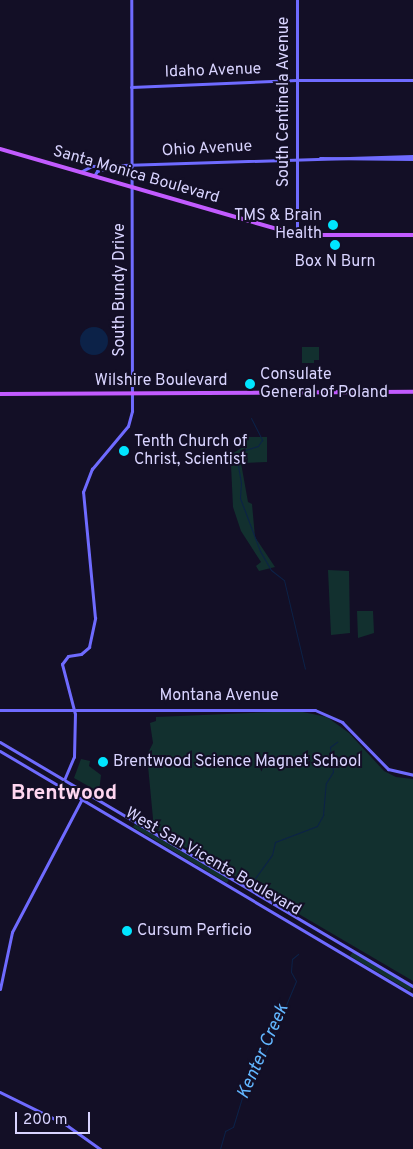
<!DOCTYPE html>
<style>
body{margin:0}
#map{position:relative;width:413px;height:1149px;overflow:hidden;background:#130f26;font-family:Overpass,sans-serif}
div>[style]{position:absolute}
.green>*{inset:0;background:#12302f}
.water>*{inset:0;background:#0c2248}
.round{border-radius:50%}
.stream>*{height:1px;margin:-0.5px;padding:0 0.5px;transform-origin:0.5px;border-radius:0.5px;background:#0c2248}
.secondary>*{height:3px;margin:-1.5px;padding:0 1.5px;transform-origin:1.5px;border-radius:1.5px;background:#6f6bff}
.primary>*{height:4px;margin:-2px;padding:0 2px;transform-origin:2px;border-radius:2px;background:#c25bff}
.dots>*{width:14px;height:14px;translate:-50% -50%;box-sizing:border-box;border:2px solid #130f26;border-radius:50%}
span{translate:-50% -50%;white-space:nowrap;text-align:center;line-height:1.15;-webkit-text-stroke:4px #130f26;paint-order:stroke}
.street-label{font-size:16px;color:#d9d4ff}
.poi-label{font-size:16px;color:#d9d4ff}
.right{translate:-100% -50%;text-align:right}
.left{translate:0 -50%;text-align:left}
.water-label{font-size:18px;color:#62b6ff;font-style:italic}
.district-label{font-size:21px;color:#ffd6f0;font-weight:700}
.scale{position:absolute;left:15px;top:1112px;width:75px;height:22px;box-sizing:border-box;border:2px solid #d9d4ff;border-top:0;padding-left:6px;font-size:15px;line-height:18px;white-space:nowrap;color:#d9d4ff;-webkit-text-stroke:4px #130f26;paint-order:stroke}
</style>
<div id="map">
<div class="green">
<div style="clip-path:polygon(302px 347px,319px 347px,319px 360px,314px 360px,314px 363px,302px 363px)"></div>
<div style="clip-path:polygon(245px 437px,267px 437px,267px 462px,241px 463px,248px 502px,252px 504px,255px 537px,275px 567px,259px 571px,256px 566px,261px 562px,241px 531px,233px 507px,231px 465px,222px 465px,222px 460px,243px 447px)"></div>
<div style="clip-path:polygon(328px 570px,349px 571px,350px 633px,331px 635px)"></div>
<div style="clip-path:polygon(357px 611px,373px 611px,374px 633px,358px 638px)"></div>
<div style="clip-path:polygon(298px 711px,327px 717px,349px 733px,384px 771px,396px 777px,413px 779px,413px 981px,154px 829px,147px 755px,153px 743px,150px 723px,156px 721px,156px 717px)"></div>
<div style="clip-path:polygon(81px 759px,90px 761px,89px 766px,101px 775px,99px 792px,74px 778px)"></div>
<div style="clip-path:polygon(135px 824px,229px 879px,227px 883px,133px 827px)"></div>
<div style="clip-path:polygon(353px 952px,412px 987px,410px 991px,350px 956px)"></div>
</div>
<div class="water">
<div class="round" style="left:80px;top:327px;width:28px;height:28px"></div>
</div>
<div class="stream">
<div style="left:251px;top:418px;width:25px;rotate:63deg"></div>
<div style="left:262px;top:440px;width:7px;rotate:124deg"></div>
<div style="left:258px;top:446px;width:17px;rotate:163deg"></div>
<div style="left:242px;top:451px;width:10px;rotate:119deg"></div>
<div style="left:237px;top:460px;width:23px;rotate:80deg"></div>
<div style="left:241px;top:483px;width:15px;rotate:94deg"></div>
<div style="left:240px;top:498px;width:57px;rotate:69.3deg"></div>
<div style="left:260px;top:551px;width:22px;rotate:60deg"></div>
<div style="left:271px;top:570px;width:16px;rotate:38deg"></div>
<div style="left:284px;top:580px;width:91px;rotate:76.7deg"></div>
<div style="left:292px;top:905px;width:41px;rotate:-154.1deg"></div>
<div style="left:255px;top:887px;width:6px;rotate:-108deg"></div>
<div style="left:253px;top:881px;width:32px;rotate:-54deg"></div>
<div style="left:272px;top:855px;width:13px;rotate:-77deg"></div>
<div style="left:275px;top:842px;width:45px;rotate:-20.9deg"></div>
<div style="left:317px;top:826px;width:13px;rotate:-61deg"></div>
<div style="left:323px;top:815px;width:32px;rotate:-85deg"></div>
<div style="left:326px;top:783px;width:13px;rotate:-58deg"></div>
<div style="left:333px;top:772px;width:25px;rotate:-97deg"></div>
<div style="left:330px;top:747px;width:9px;rotate:-36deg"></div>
<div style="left:220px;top:1149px;width:19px;rotate:-74deg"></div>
<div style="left:225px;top:1131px;width:9px;rotate:-27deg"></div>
<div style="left:233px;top:1127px;width:38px;rotate:-73deg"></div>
<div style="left:244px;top:1091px;width:55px;rotate:-61.6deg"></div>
<div style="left:270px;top:1043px;width:67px;rotate:-67.2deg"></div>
<div style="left:296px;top:981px;width:10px;rotate:-119deg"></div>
<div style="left:291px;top:972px;width:13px;rotate:-86deg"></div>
<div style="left:292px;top:959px;width:8px;rotate:-40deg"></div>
</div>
<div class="secondary">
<div style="left:297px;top:0;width:235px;rotate:90deg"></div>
<div style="left:131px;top:87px;width:166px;rotate:-2.4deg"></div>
<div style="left:297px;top:80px;width:116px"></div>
<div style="left:320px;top:158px;width:93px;rotate:0.6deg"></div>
<div style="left:80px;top:172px;width:13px;rotate:-27deg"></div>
<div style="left:92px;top:166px;width:321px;rotate:-1.8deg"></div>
<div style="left:94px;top:176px;width:6px;rotate:-59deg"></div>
<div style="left:97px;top:171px;width:16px;rotate:-15deg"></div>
<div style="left:0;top:710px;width:315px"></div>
<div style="left:315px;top:710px;width:30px;rotate:24deg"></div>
<div style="left:342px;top:722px;width:66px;rotate:45.6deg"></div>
<div style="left:388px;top:769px;width:26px;rotate:13deg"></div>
<div style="left:0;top:742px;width:480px;rotate:30.6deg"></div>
<div style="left:0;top:751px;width:480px;rotate:30.6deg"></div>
<div style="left:64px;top:780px;width:25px;rotate:-67deg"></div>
<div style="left:74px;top:757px;width:43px;rotate:-88.7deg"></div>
<div style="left:75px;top:714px;width:52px;rotate:-104.6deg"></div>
<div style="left:62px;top:664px;width:10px;rotate:-53deg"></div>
<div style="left:68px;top:656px;width:13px;rotate:-9deg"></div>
<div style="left:81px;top:654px;width:11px;rotate:-41deg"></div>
<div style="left:89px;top:647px;width:30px;rotate:-78deg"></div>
<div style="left:95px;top:618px;width:127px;rotate:-95.4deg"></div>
<div style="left:83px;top:492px;width:25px;rotate:-69deg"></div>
<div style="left:92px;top:469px;width:56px;rotate:-50.1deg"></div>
<div style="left:128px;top:426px;width:16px;rotate:-75deg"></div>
<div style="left:132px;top:411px;width:411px;rotate:-90.1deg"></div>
<div style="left:0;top:989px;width:58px;rotate:-78.1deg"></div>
<div style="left:12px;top:932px;width:157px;rotate:-62.3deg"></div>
<div style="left:0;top:1092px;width:72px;rotate:26.2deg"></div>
<div style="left:65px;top:1124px;width:43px;rotate:35.5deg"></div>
</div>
<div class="primary">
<div style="left:0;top:149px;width:309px;rotate:16.1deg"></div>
<div style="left:297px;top:235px;width:116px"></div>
<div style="left:0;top:394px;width:413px;rotate:-0.3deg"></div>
</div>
<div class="dots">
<div style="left:333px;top:225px;background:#00e5ff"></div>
<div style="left:335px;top:245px;background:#00e5ff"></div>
<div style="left:250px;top:384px;background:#00e5ff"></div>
<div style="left:124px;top:451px;background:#00e5ff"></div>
<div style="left:103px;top:762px;background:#00e5ff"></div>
<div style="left:127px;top:931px;background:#00e5ff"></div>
</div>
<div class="street-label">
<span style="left:213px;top:71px;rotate:-2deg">Idaho Avenue</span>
<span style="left:284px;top:102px;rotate:-90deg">South Centinela Avenue</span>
<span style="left:207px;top:149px;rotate:-3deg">Ohio Avenue</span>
<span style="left:136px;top:175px;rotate:16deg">Santa Monica Boulevard</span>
<span style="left:120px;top:290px;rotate:-90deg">South Bundy Drive</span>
<span style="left:161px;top:381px">Wilshire Boulevard</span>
<span style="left:219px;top:696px">Montana Avenue</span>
<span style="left:213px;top:862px;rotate:30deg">West San Vicente Boulevard</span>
</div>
<div class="poi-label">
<span class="right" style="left:322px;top:225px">TMS &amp; Brain<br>Health</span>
<span style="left:335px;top:262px">Box N Burn</span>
<span class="left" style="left:260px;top:384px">Consulate<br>General of Poland</span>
<span class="left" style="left:134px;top:451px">Tenth Church of<br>Christ, Scientist</span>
<span class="left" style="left:113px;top:762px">Brentwood Science Magnet School</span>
<span class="left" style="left:137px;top:931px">Cursum Perficio</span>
</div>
<div class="water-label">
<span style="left:264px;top:1052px;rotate:-66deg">Kenter Creek</span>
</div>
<div class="district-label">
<span style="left:64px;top:794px">Brentwood</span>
</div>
<div class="scale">200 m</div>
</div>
